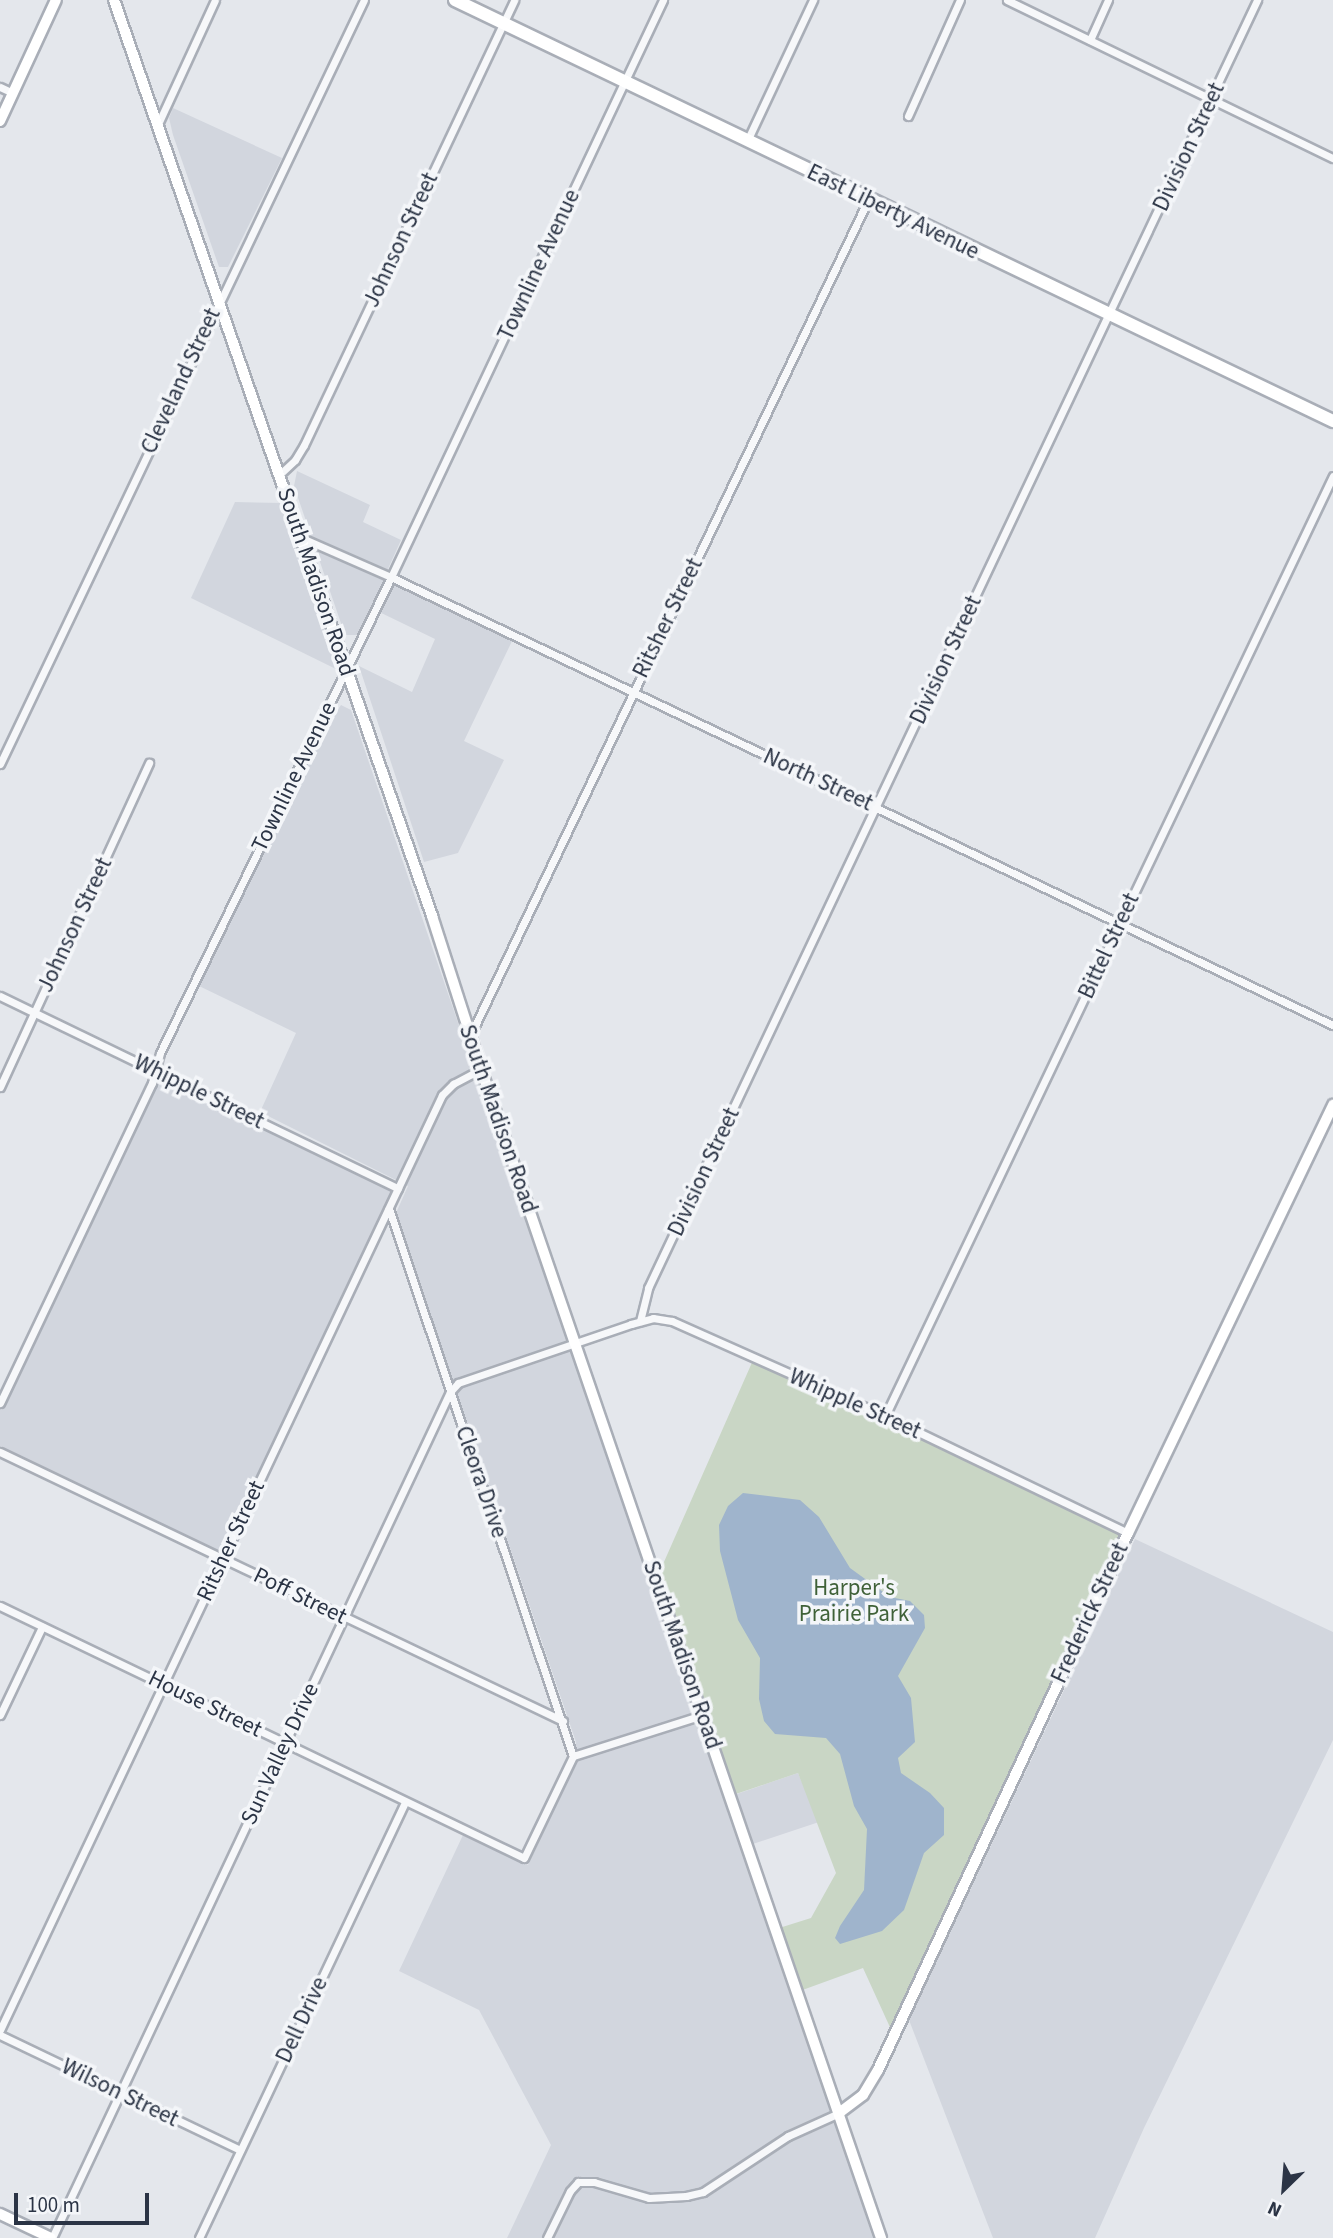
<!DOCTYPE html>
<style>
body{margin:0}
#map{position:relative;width:1333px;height:2238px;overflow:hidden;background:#e4e7ec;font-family:"Source Sans 3",sans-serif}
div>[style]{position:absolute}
.built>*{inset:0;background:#d2d6de}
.green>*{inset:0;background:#c9d6c5}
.water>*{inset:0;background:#9fb4cc}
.roads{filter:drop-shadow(2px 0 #a9aeb7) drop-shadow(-2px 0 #a9aeb7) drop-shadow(0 2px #a9aeb7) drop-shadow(0 -2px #a9aeb7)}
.street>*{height:7px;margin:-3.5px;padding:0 3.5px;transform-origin:3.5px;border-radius:3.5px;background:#f7f8fa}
.secondary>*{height:10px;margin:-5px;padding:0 5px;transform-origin:5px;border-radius:5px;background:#fff}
.primary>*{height:12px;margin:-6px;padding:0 6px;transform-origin:6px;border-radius:6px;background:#fff}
span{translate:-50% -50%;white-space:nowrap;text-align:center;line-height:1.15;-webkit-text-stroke:7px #f4f6f9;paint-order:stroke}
.street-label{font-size:23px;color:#2b3445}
.park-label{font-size:23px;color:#3f6138}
.north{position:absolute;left:1249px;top:2154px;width:70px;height:70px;-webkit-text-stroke:5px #f4f6f9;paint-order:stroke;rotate:205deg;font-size:19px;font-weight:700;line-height:28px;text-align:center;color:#2b3445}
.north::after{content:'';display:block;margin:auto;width:24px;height:32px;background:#2b3445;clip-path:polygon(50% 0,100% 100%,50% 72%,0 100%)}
.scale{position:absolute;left:14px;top:2193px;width:135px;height:32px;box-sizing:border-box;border:4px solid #2b3445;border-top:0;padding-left:9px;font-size:21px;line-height:24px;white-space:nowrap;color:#2b3445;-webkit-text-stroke:5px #f4f6f9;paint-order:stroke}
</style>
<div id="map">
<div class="built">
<div style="clip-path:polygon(173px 108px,282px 158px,228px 267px,219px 267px,173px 135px,169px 118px)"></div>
<div style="clip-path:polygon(297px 471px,370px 505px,363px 522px,401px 540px,383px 580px,513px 639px,464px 741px,504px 760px,458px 853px,424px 862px,359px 666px,412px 692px,435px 639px,371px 608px,358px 635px,345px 635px,294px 486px)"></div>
<div style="clip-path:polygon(235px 502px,283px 503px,338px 670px,191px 598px)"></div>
<div style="clip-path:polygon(341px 705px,351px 710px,660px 1613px,702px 1715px,731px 1796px,798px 1773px,819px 1822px,747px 1846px,873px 2238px,507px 2238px,551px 2145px,479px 2010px,399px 1971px,463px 1835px,528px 1865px,574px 1767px,576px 1742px,396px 1213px,408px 1186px,260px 1112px,296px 1033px,197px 985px,320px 736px)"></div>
<div style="clip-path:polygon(156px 1070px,398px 1188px,222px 1559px,0 1452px,0 1402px)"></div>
<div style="clip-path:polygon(1135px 1539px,1333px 1632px,1333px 1740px,1144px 2128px,1095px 2238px,993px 2238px,909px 2020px)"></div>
</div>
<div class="green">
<div style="clip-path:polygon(754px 1358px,1128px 1533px,894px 2036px,863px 1968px,797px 1992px,776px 1929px,811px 1918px,836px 1873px,798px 1773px,730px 1796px,656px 1580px)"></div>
</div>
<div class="water">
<div style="clip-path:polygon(743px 1493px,800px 1500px,819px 1517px,850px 1568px,890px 1597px,910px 1601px,924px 1615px,925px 1628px,898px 1676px,911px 1698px,915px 1742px,898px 1758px,901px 1773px,930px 1793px,944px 1808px,944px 1835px,924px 1853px,904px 1910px,882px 1931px,840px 1944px,835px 1938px,840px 1926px,864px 1890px,867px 1829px,854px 1806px,840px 1754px,826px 1738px,775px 1734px,764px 1721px,759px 1699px,760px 1658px,738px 1620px,720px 1551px,719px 1525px,728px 1506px)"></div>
</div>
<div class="roads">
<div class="street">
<div style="left:1007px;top:0;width:362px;rotate:25.9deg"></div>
<div style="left:1090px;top:40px;width:44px;rotate:-65.8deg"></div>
<div style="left:0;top:87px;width:14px;rotate:25deg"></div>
<div style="left:908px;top:116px;width:127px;rotate:-65.9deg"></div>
<div style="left:158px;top:124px;width:136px;rotate:-65.3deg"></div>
<div style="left:747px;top:141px;width:156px;rotate:-64.9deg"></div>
<div style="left:279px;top:475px;width:22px;rotate:-43deg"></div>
<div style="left:295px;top:460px;width:17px;rotate:-59deg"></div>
<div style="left:304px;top:445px;width:492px;rotate:-64.7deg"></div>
<div style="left:302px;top:538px;width:97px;rotate:23.7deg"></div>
<div style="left:391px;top:577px;width:1043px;rotate:25.44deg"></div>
<div style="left:0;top:764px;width:846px;rotate:-64.53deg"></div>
<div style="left:0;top:996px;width:442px;rotate:25.8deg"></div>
<div style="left:470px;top:1036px;width:926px;rotate:-64.54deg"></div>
<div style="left:0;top:1087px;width:357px;rotate:-65.3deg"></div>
<div style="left:389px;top:1209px;width:577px;rotate:71.41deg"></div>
<div style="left:640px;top:1321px;width:34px;rotate:-76deg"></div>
<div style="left:648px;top:1288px;width:1425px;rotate:-64.69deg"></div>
<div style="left:0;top:1403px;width:354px;rotate:-64.6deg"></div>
<div style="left:152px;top:1083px;width:31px;rotate:-75deg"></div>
<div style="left:160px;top:1053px;width:529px;rotate:-64.11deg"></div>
<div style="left:391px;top:577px;width:638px;rotate:-64.76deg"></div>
<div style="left:885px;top:1416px;width:1041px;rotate:-64.52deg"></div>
<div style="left:0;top:1452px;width:624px;rotate:25.54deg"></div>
<div style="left:0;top:1606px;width:581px;rotate:25.68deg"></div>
<div style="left:524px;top:1858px;width:113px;rotate:-64.3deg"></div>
<div style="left:573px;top:1756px;width:135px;rotate:-17.6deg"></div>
<div style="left:0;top:1715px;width:98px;rotate:-64.5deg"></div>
<div style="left:0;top:2030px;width:1034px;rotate:-64.7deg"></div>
<div style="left:442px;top:1095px;width:16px;rotate:-45deg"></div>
<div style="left:453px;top:1084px;width:32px;rotate:-28deg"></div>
<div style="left:0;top:2035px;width:266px;rotate:25.6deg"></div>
<div style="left:52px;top:2238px;width:935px;rotate:-64.81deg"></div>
<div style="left:450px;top:1392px;width:12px;rotate:-48deg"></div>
<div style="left:458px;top:1383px;width:183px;rotate:-18.8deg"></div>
<div style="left:631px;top:1324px;width:23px;rotate:-15deg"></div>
<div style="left:653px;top:1318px;width:19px;rotate:9deg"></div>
<div style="left:672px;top:1321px;width:233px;rotate:24deg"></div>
<div style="left:885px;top:1416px;width:270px;rotate:25.7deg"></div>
<div style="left:199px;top:2238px;width:482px;rotate:-64.7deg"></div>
<div style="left:547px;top:2238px;width:52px;rotate:-63.9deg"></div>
<div style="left:570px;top:2191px;width:12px;rotate:-48deg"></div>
<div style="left:578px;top:2182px;width:16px"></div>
<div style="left:594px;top:2182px;width:57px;rotate:16.2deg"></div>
<div style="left:649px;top:2198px;width:37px;rotate:-3deg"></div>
<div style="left:686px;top:2196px;width:17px;rotate:-13deg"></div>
<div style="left:703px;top:2192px;width:102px;rotate:-33.4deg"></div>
<div style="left:788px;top:2136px;width:56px;rotate:-24.3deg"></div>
</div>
<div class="secondary">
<div style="left:114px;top:0;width:970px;rotate:70.85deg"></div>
<div style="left:432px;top:916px;width:161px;rotate:72.2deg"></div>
<div style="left:481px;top:1069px;width:1236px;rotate:71.11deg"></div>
<div style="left:0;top:121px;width:133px;rotate:-65.2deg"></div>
<div style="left:839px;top:2113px;width:30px;rotate:-37deg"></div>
<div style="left:863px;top:2095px;width:29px;rotate:-59deg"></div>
<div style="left:878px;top:2070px;width:592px;rotate:-65.04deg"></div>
<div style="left:1128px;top:1533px;width:475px;rotate:-64.4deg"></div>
<div style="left:0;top:2214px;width:56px;rotate:25.2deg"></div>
</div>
<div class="primary">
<div style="left:455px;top:0;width:974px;rotate:25.62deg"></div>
</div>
</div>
<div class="street-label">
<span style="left:1189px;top:147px;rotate:-65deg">Division Street</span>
<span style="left:893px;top:212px;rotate:26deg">East Liberty Avenue</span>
<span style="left:401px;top:240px;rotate:-65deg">Johnson Street</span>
<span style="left:539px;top:265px;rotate:-65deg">Townline Avenue</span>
<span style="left:181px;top:381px;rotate:-65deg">Cleveland Street</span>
<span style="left:316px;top:582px;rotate:71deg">South Madison Road</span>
<span style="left:668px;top:618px;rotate:-64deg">Ritsher Street</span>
<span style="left:946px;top:660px;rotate:-65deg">Division Street</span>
<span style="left:294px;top:777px;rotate:-64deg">Townline Avenue</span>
<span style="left:818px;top:780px;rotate:25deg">North Street</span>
<span style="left:75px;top:925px;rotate:-65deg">Johnson Street</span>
<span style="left:1109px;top:946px;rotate:-65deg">Bittel Street</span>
<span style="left:199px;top:1092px;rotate:26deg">Whipple Street</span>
<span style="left:498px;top:1119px;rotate:71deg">South Madison Road</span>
<span style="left:704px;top:1172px;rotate:-65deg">Division Street</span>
<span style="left:855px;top:1404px;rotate:24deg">Whipple Street</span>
<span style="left:481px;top:1482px;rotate:71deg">Cleora Drive</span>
<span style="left:231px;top:1541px;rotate:-65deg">Ritsher Street</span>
<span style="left:300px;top:1596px;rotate:26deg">Poff Street</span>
<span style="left:1090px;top:1613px;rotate:-65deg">Frederick Street</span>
<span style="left:682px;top:1655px;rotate:71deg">South Madison Road</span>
<span style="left:205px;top:1704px;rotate:26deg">House Street</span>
<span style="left:280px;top:1754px;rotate:-65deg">Sun Valley Drive</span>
<span style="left:302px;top:2020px;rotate:-65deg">Dell Drive</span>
<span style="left:120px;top:2093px;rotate:26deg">Wilson Street</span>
</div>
<div class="park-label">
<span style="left:854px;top:1601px">Harper's<br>Prairie Park</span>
</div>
<div class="north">N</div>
<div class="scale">100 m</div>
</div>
